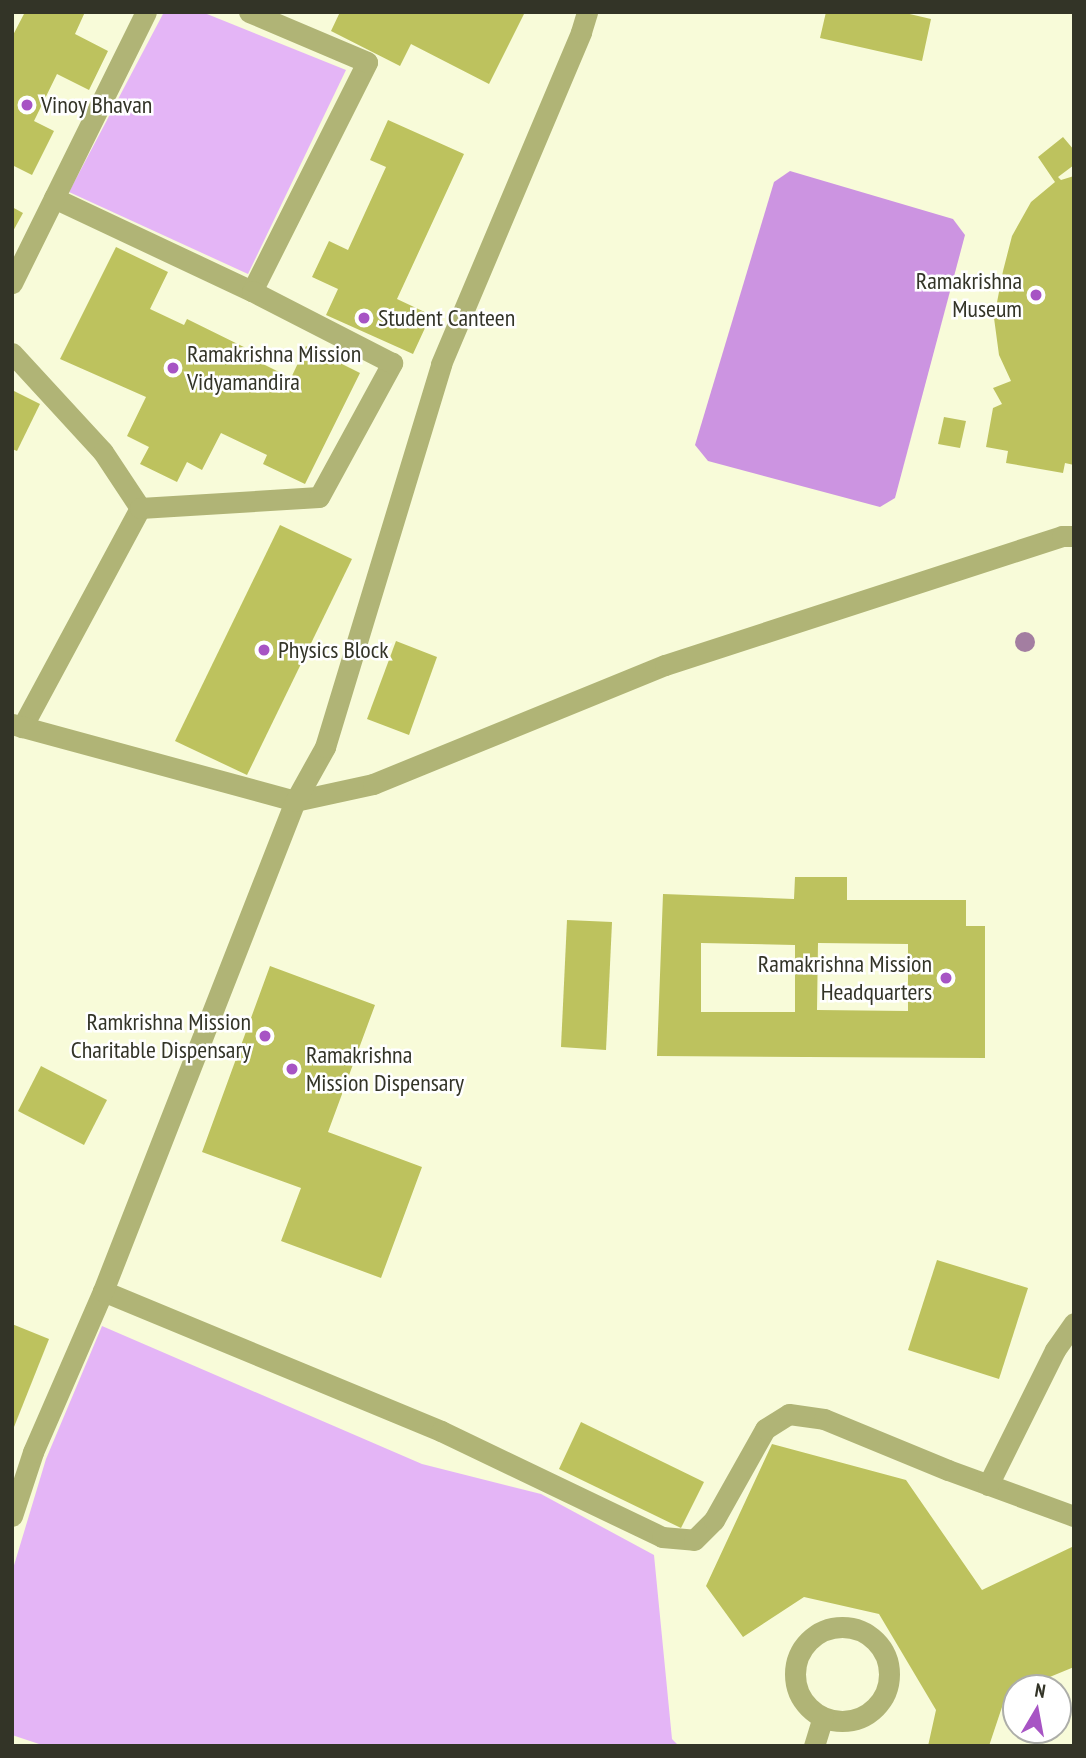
<!DOCTYPE html>
<style>
body{margin:0}
#map{position:relative;width:1086px;height:1758px;overflow:hidden;background:#f8fbd9;font-family:"PT Sans Narrow",sans-serif}
div>[style]{position:absolute}
.green>*{inset:0;background:#e4b5f6}
.water>*{inset:0;background:#cc94e1}
.building>*{inset:0;background:#bdc25e}
.minor>*{height:21px;margin:-10.5px;padding:0 10.5px;transform-origin:10.5px;border-radius:10.5px;background:#b0b476}
.minor>.ring{margin:-10.5px;padding:0;box-sizing:content-box;background:none;border:21px solid #b0b476;border-radius:50%}
.trees>*{width:20px;height:20px;margin:-10px;border-radius:50%;background:#a37ea1}
.dots>*{width:19px;height:19px;translate:-50% -50%;box-sizing:border-box;border:4px solid #fff;border-radius:50%}
span{translate:-50% -50%;white-space:nowrap;text-align:center;line-height:1.15;-webkit-text-stroke:5px #fff;paint-order:stroke}
.poi-label{font-size:24px;color:#333427}
.left{translate:0 -50%;text-align:left}
.right{translate:-100% -50%;text-align:right}
.frame{position:absolute;inset:0;border:14px solid #333427;pointer-events:none}
.north{position:absolute;left:1002px;top:1674px;width:70px;height:70px;box-sizing:border-box;background:#fff;border:2px solid #adaea9;border-radius:50%;rotate:10deg;font-size:19px;font-weight:700;line-height:28px;text-align:center;color:#333427}
.north::after{content:'';display:block;margin:auto;width:24px;height:32px;background:#a754c4;clip-path:polygon(50% 0,100% 100%,50% 72%,0 100%)}
</style>
<div id="map">
<div class="green">
<div style="clip-path:polygon(164px 12px,202px 12px,346px 70px,248px 274px,69px 192px)"></div>
<div style="clip-path:polygon(102px 1326px,422px 1464px,541px 1494px,654px 1555px,672px 1739px,679px 1746px,45px 1746px,12px 1735px,12px 1572px,46px 1459px)"></div>
</div>
<div class="water">
<div style="clip-path:polygon(790px 171px,953px 219px,965px 235px,895px 498px,880px 507px,708px 461px,695px 445px,774px 182px)"></div>
</div>
<div class="building">
<div style="clip-path:polygon(25px 12px,85px 12px,75px 34px,108px 51px,89px 90px,57px 74px,34px 121px,54px 131px,32px 175px,12px 165px,12px 37px)"></div>
<div style="clip-path:polygon(340px 12px,525px 12px,489px 84px,411px 44px,400px 66px,331px 31px)"></div>
<div style="clip-path:polygon(826px 12px,901px 12px,931px 19px,922px 61px,820px 38px)"></div>
<div style="clip-path:polygon(388px 120px,464px 154px,397px 299px,431px 315px,413px 354px,326px 315px,338px 289px,312px 277px,329px 241px,348px 250px,386px 167px,370px 160px)"></div>
<div style="clip-path:polygon(1063px 137px,1074px 150px,1074px 165px,1058px 177px,1061px 180px,1074px 176px,1074px 465px,1065px 463px,1063px 473px,1006px 463px,1008px 451px,986px 447px,993px 408px,1002px 404px,993px 388px,1011px 381px,999px 355px,994px 318px,1003px 271px,1012px 236px,1031px 202px,1055px 182px,1038px 157px)"></div>
<div style="clip-path:polygon(12px 207px,23px 213px,12px 233px)"></div>
<div style="clip-path:polygon(116px 247px,168px 272px,150px 309px,184px 325px,187px 319px,262px 356px,259px 362px,291px 378px,306px 346px,360px 373px,305px 484px,263px 464px,267px 455px,221px 433px,202px 470px,187px 462px,177px 482px,140px 464px,149px 447px,127px 436px,146px 397px,60px 359px)"></div>
<div style="clip-path:polygon(12px 390px,40px 404px,17px 451px,12px 449px)"></div>
<div style="clip-path:polygon(944px 417px,966px 421px,960px 448px,938px 444px)"></div>
<div style="clip-path:polygon(280px 525px,352px 559px,247px 775px,175px 741px)"></div>
<div style="clip-path:polygon(396px 641px,437px 657px,409px 735px,367px 719px)"></div>
<div style="clip-path:polygon(evenodd,795px 877px,847px 877px,847px 900px,966px 900px,966px 926px,985px 926px,985px 1058px,657px 1056px,663px 894px,794px 899px,795px 877px,701px 943px,795px 945px,795px 1012px,701px 1012px,701px 943px,795px 877px,818px 943px,908px 944px,908px 1011px,817px 1010px,818px 943px)"></div>
<div style="clip-path:polygon(567px 920px,612px 922px,606px 1050px,561px 1047px)"></div>
<div style="clip-path:polygon(270px 966px,375px 1005px,328px 1132px,422px 1167px,381px 1278px,281px 1241px,301px 1188px,202px 1152px)"></div>
<div style="clip-path:polygon(41px 1066px,107px 1100px,84px 1145px,18px 1111px)"></div>
<div style="clip-path:polygon(937px 1260px,1028px 1288px,999px 1379px,908px 1350px)"></div>
<div style="clip-path:polygon(12px 1324px,49px 1339px,12px 1432px)"></div>
<div style="clip-path:polygon(581px 1422px,704px 1482px,681px 1528px,559px 1469px)"></div>
<div style="clip-path:polygon(772px 1444px,906px 1480px,982px 1590px,1074px 1546px,1074px 1667px,1023px 1688px,1016px 1688px,1006px 1695px,989px 1746px,928px 1746px,936px 1710px,879px 1614px,804px 1597px,743px 1637px,706px 1586px)"></div>
</div>
<div class="minor">
<div style="left:54px;top:198px;width:219px;rotate:25.2deg"></div>
<div style="left:252px;top:291px;width:256px;rotate:-63.3deg"></div>
<div style="left:367px;top:62px;width:128px;rotate:-157deg"></div>
<div style="left:12px;top:283px;width:302px;rotate:-63.7deg"></div>
<div style="left:12px;top:353px;width:134px;rotate:47.4deg"></div>
<div style="left:103px;top:452px;width:67px;rotate:56.5deg"></div>
<div style="left:140px;top:508px;width:249px;rotate:118.3deg"></div>
<div style="left:140px;top:508px;width:179px;rotate:-3.5deg"></div>
<div style="left:319px;top:497px;width:153px;rotate:-61.4deg"></div>
<div style="left:392px;top:363px;width:157px;rotate:-152.8deg"></div>
<div style="left:12px;top:724px;width:293px;rotate:15.2deg"></div>
<div style="left:295px;top:801px;width:80px;rotate:-12.3deg"></div>
<div style="left:373px;top:784px;width:315px;rotate:-22.2deg"></div>
<div style="left:665px;top:665px;width:417px;rotate:-18deg"></div>
<div style="left:1062px;top:536px;width:12px"></div>
<div style="left:103px;top:1291px;width:366px;rotate:22.5deg"></div>
<div style="left:441px;top:1431px;width:245px;rotate:25.6deg"></div>
<div style="left:662px;top:1537px;width:32px;rotate:5deg"></div>
<div style="left:694px;top:1540px;width:28px;rotate:-45deg"></div>
<div style="left:714px;top:1520px;width:104px;rotate:-60.7deg"></div>
<div style="left:765px;top:1429px;width:28px;rotate:-32deg"></div>
<div style="left:789px;top:1414px;width:35px;rotate:8deg"></div>
<div style="left:824px;top:1419px;width:134px;rotate:22.4deg"></div>
<div style="left:948px;top:1470px;width:134px;rotate:20.1deg"></div>
<div style="left:988px;top:1485px;width:151px;rotate:-63.6deg"></div>
<div style="left:1055px;top:1350px;width:33px;rotate:-55deg"></div>
<div style="left:12px;top:1516px;width:67px;rotate:-71.8deg"></div>
<div style="left:33px;top:1452px;width:176px;rotate:-66.5deg"></div>
<div style="left:103px;top:1291px;width:526px;rotate:-68.6deg"></div>
<div style="left:295px;top:801px;width:62px;rotate:-60.9deg"></div>
<div style="left:325px;top:747px;width:400px;rotate:-73.1deg"></div>
<div style="left:441px;top:364px;width:360px;rotate:-67.1deg"></div>
<div style="left:581px;top:32px;width:21px;rotate:-73deg"></div>
<div class="ring" style="left:795px;top:1627px;width:73px;height:73px"></div>
<div style="left:814px;top:1746px;width:30px;rotate:-73deg"></div>
</div>
<div class="trees">
<div style="left:1025px;top:642px"></div>
</div>
<div class="dots">
<div style="left:27px;top:105px;background:#a754c4"></div>
<div style="left:1036px;top:295px;background:#a754c4"></div>
<div style="left:364px;top:318px;background:#a754c4"></div>
<div style="left:173px;top:368px;background:#a754c4"></div>
<div style="left:264px;top:650px;background:#a754c4"></div>
<div style="left:946px;top:978px;background:#a754c4"></div>
<div style="left:265px;top:1036px;background:#a754c4"></div>
<div style="left:292px;top:1069px;background:#a754c4"></div>
</div>
<div class="poi-label">
<span class="left" style="left:41px;top:105px">Vinoy Bhavan</span>
<span class="right" style="left:1022px;top:295px">Ramakrishna<br>Museum</span>
<span class="left" style="left:378px;top:318px">Student Canteen</span>
<span class="left" style="left:187px;top:368px">Ramakrishna Mission<br>Vidyamandira</span>
<span class="left" style="left:278px;top:650px">Physics Block</span>
<span class="right" style="left:932px;top:978px">Ramakrishna Mission<br>Headquarters</span>
<span class="right" style="left:251px;top:1036px">Ramkrishna Mission<br>Charitable Dispensary</span>
<span class="left" style="left:306px;top:1069px">Ramakrishna<br>Mission Dispensary</span>
</div>
<div class="frame"></div>
<div class="north">N</div>
</div>
